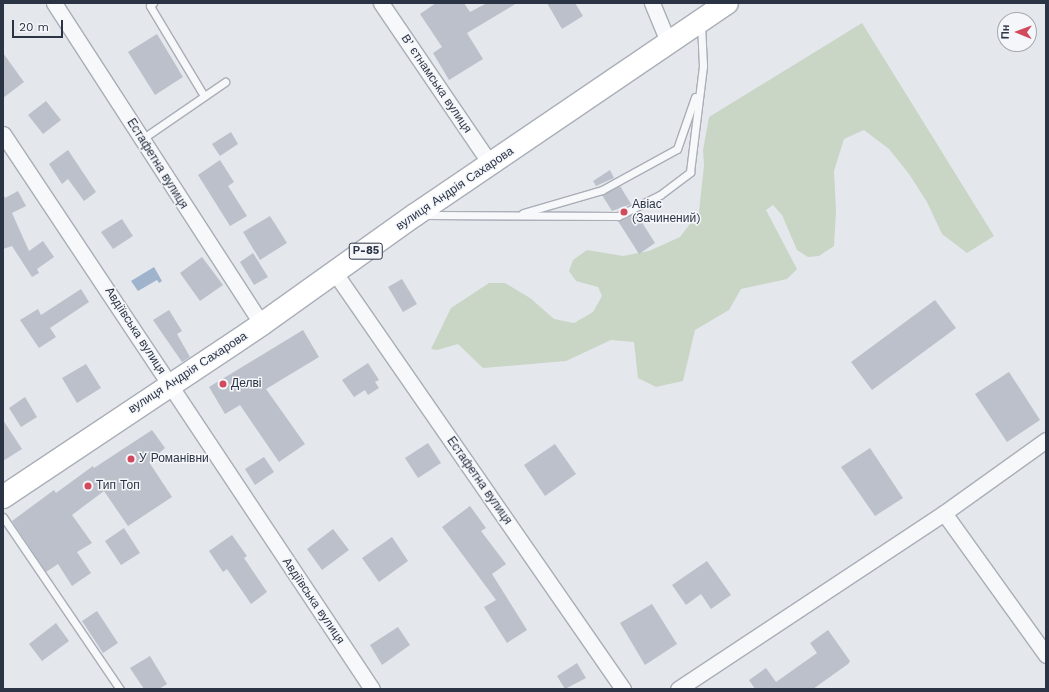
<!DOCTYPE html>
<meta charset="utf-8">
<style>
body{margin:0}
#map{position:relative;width:1049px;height:692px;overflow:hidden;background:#e4e7ec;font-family:"Work Sans",sans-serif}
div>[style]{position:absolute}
.green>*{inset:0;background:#c9d6c5}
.water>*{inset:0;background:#9fb4cc}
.building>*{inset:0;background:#bbc0ca}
.roads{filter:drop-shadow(1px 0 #a9aeb7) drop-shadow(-1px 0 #a9aeb7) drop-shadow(0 1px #a9aeb7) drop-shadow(0 -1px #a9aeb7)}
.service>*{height:7px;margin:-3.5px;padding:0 3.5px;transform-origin:3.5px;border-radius:3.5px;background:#f7f8fa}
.minor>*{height:15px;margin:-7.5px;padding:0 7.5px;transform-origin:7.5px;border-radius:7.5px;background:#f7f8fa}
.primary>*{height:22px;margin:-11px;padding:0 11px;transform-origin:11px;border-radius:11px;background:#fff}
.dots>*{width:11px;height:11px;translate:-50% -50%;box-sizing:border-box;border:2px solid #f4f6f9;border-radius:50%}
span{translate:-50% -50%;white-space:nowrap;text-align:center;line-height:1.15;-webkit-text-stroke:3px #f4f6f9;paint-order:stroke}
.shield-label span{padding:1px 3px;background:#f4f6f9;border:1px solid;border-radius:3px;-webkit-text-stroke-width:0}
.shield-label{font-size:11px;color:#2b3445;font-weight:700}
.street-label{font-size:12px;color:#2b3445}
.poi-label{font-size:12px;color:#2b3445}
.left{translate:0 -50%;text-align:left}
.frame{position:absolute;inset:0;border:4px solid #2b3445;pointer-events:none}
.north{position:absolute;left:997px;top:12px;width:40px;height:40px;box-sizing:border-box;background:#f4f6f9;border:1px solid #a4a8b1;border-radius:50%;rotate:271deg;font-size:11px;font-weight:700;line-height:16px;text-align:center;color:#2b3445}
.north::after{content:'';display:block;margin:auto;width:14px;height:18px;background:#d1495b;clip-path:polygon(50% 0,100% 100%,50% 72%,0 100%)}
.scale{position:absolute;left:12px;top:20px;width:51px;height:18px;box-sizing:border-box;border:2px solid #2b3445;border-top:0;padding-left:5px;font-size:12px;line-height:14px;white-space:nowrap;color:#2b3445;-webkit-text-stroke:3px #f4f6f9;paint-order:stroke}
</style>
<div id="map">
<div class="green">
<div style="clip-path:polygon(862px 23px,994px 236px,967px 253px,942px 234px,927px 202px,909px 174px,889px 149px,864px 130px,844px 139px,834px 171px,836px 211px,834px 246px,819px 256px,808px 257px,797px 250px,782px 215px,773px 205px,766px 210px,797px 269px,787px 279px,741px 289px,729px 310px,695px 330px,683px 381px,656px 387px,638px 378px,634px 342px,611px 340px,566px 361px,483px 368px,458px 344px,437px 350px,431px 349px,451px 308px,489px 283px,505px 283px,530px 298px,554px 319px,574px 323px,593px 312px,602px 296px,598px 287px,576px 281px,569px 271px,573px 260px,587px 250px,623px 256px,649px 251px,680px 237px,699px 212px,704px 165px,703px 150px,709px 117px)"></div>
</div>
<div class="water">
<div style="clip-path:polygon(154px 267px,162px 281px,159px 283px,157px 280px,138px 291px,131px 281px)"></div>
</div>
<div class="building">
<div style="clip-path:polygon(436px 3px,464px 3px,470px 12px,487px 3px,517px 3px,467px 33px,483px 59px,449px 80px,433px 53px,442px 47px,420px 14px)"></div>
<div style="clip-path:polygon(547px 3px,575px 3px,583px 16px,562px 29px)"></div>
<div style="clip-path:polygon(157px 34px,183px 77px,155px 95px,128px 52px)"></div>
<div style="clip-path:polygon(3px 53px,24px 82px,3px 98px)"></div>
<div style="clip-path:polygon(46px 101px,61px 120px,43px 134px,28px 115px)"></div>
<div style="clip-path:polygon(231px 132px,238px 144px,220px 156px,212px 144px)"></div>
<div style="clip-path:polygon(68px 150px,96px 192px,84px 201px,68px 179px,62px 184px,49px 164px)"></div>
<div style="clip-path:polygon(220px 160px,234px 182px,228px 186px,247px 216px,230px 226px,198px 175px)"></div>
<div style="clip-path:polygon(610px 170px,614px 178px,596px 186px,593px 181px)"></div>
<div style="clip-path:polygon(620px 186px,631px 204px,612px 211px,602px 195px)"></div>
<div style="clip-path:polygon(18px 191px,26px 206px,12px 213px,29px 251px,43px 241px,54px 257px,37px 269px,39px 273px,32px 277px,12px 246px,3px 249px,3px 193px,5px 198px)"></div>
<div style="clip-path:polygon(636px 213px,655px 243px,639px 254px,618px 221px)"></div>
<div style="clip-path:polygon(270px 216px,287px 243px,260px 260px,243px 232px)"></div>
<div style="clip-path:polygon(122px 219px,133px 236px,113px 249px,101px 232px)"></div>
<div style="clip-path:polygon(253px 253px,268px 277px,254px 285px,240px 262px)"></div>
<div style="clip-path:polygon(202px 257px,223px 285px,200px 301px,180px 273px)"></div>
<div style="clip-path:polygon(402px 279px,417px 304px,403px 312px,388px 287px)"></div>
<div style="clip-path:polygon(81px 289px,89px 302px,50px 328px,56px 337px,39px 348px,20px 320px,38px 309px,41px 315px)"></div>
<div style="clip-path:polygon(935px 300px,956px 328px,872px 390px,851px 362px)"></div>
<div style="clip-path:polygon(169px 310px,182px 331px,177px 334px,190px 357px,182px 362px,153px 320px)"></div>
<div style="clip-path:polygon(303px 330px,319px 357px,266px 389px,305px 444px,279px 462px,240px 405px,225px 414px,209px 387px)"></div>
<div style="clip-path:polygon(368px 363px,379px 380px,375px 382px,379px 388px,368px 395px,365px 390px,354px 397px,342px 380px)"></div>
<div style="clip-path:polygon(86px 364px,101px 388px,77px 403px,62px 378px)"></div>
<div style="clip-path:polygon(1009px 372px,1040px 420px,1007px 442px,975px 394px)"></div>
<div style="clip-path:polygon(25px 397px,37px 417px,21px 427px,9px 408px)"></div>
<div style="clip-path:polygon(3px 420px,22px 449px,3px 461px)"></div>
<div style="clip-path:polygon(152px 430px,165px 448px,149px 462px,172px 497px,128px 526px,104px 491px,72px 515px,92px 543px,77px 552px,91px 573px,72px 586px,58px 564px,46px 572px,12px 521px,54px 490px,56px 493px,93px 466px,94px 468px)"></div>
<div style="clip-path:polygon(428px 443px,441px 463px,418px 478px,405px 458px)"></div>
<div style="clip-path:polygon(555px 444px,576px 474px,545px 496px,524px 465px)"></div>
<div style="clip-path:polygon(870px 448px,903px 498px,875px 516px,841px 467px)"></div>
<div style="clip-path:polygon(264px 457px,274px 472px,255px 485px,245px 469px)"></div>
<div style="clip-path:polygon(470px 506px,486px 528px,481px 531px,506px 564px,492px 574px,527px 630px,507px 643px,484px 607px,496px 600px,442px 527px)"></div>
<div style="clip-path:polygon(124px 528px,140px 553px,121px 565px,105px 541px)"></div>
<div style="clip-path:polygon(333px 529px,349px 550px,322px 570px,307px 549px)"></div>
<div style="clip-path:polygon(232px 535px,247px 556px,244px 558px,267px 592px,251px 604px,227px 569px,223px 572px,209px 551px)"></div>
<div style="clip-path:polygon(392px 537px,408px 561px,379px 582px,362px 558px)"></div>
<div style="clip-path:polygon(707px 561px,731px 595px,711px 609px,701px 594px,686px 605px,672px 585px)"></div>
<div style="clip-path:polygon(652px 604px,677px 644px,645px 665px,620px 623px)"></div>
<div style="clip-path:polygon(97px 611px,118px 643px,103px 653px,82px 621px)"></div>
<div style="clip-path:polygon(56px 623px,69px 641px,42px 661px,29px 644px)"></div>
<div style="clip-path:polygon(398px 627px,410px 645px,382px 665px,370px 645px)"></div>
<div style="clip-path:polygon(828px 630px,850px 661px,848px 664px,813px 689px,755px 689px,749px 680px,766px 668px,776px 682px,817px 653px,810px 643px)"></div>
<div style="clip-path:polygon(150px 656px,167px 684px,159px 689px,144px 689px,130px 668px)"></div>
<div style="clip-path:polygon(577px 663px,586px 678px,565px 689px,557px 676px)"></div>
</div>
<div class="roads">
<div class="service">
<div style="left:153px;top:3px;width:4px;rotate:135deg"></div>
<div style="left:150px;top:6px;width:105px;rotate:59deg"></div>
<div style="left:142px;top:139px;width:101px;rotate:-34.5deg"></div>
<div style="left:523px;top:213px;width:82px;rotate:-16.2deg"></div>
<div style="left:602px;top:190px;width:85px;rotate:-28.7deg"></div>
<div style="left:677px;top:149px;width:55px;rotate:-70.9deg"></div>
<div style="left:426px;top:215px;width:192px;rotate:0.3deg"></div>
<div style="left:618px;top:216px;width:47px;rotate:-26.6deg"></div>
<div style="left:660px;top:195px;width:38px;rotate:-37deg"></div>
<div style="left:690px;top:172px;width:107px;rotate:-83deg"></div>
<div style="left:703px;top:66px;width:42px;rotate:-92.7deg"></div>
<div style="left:3px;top:517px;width:208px;rotate:55.8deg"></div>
</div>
<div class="minor">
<div style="left:54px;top:3px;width:382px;rotate:57.1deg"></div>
<div style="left:381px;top:3px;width:196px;rotate:55.8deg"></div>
<div style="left:652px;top:3px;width:44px;rotate:67.5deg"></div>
<div style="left:3px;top:134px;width:666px;rotate:56.38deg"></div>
<div style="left:335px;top:273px;width:506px;rotate:55.3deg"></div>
<div style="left:944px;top:513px;width:175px;rotate:54.3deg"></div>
<div style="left:678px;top:689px;width:319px;rotate:-33.5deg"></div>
<div style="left:944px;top:513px;width:125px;rotate:-35.6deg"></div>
</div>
<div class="primary">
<div style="left:3px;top:497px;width:311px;rotate:-33.7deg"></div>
<div style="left:262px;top:324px;width:188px;rotate:-35.5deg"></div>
<div style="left:415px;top:215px;width:377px;rotate:-34.2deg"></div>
</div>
</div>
<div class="dots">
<div style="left:624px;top:212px;background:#d1495b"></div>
<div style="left:223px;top:384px;background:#d1495b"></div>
<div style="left:131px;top:459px;background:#d1495b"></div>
<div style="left:88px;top:486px;background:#d1495b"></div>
</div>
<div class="shield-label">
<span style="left:366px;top:251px">Р-85</span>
</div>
<div class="street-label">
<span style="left:436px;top:84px;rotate:56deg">Вʼєтнамська вулиця</span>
<span style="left:157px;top:164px;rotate:58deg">Естафетна вулиця</span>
<span style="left:455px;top:189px;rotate:-34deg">вулиця Андрія Сахарова</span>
<span style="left:135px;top:331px;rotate:57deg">Авдіївська вулиця</span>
<span style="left:188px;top:373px;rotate:-33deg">вулиця Андрія Сахарова</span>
<span style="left:479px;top:481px;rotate:55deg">Естафетна вулиця</span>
<span style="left:313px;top:601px;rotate:56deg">Авдіївська вулиця</span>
</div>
<div class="poi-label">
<span class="left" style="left:632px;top:212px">Авіас<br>(Зачинений)</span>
<span class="left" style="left:231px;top:384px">Делві</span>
<span class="left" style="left:139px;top:459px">У Романівни</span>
<span class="left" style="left:96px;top:486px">Тип Топ</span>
</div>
<div class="frame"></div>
<div class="north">Пн</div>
<div class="scale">20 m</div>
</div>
